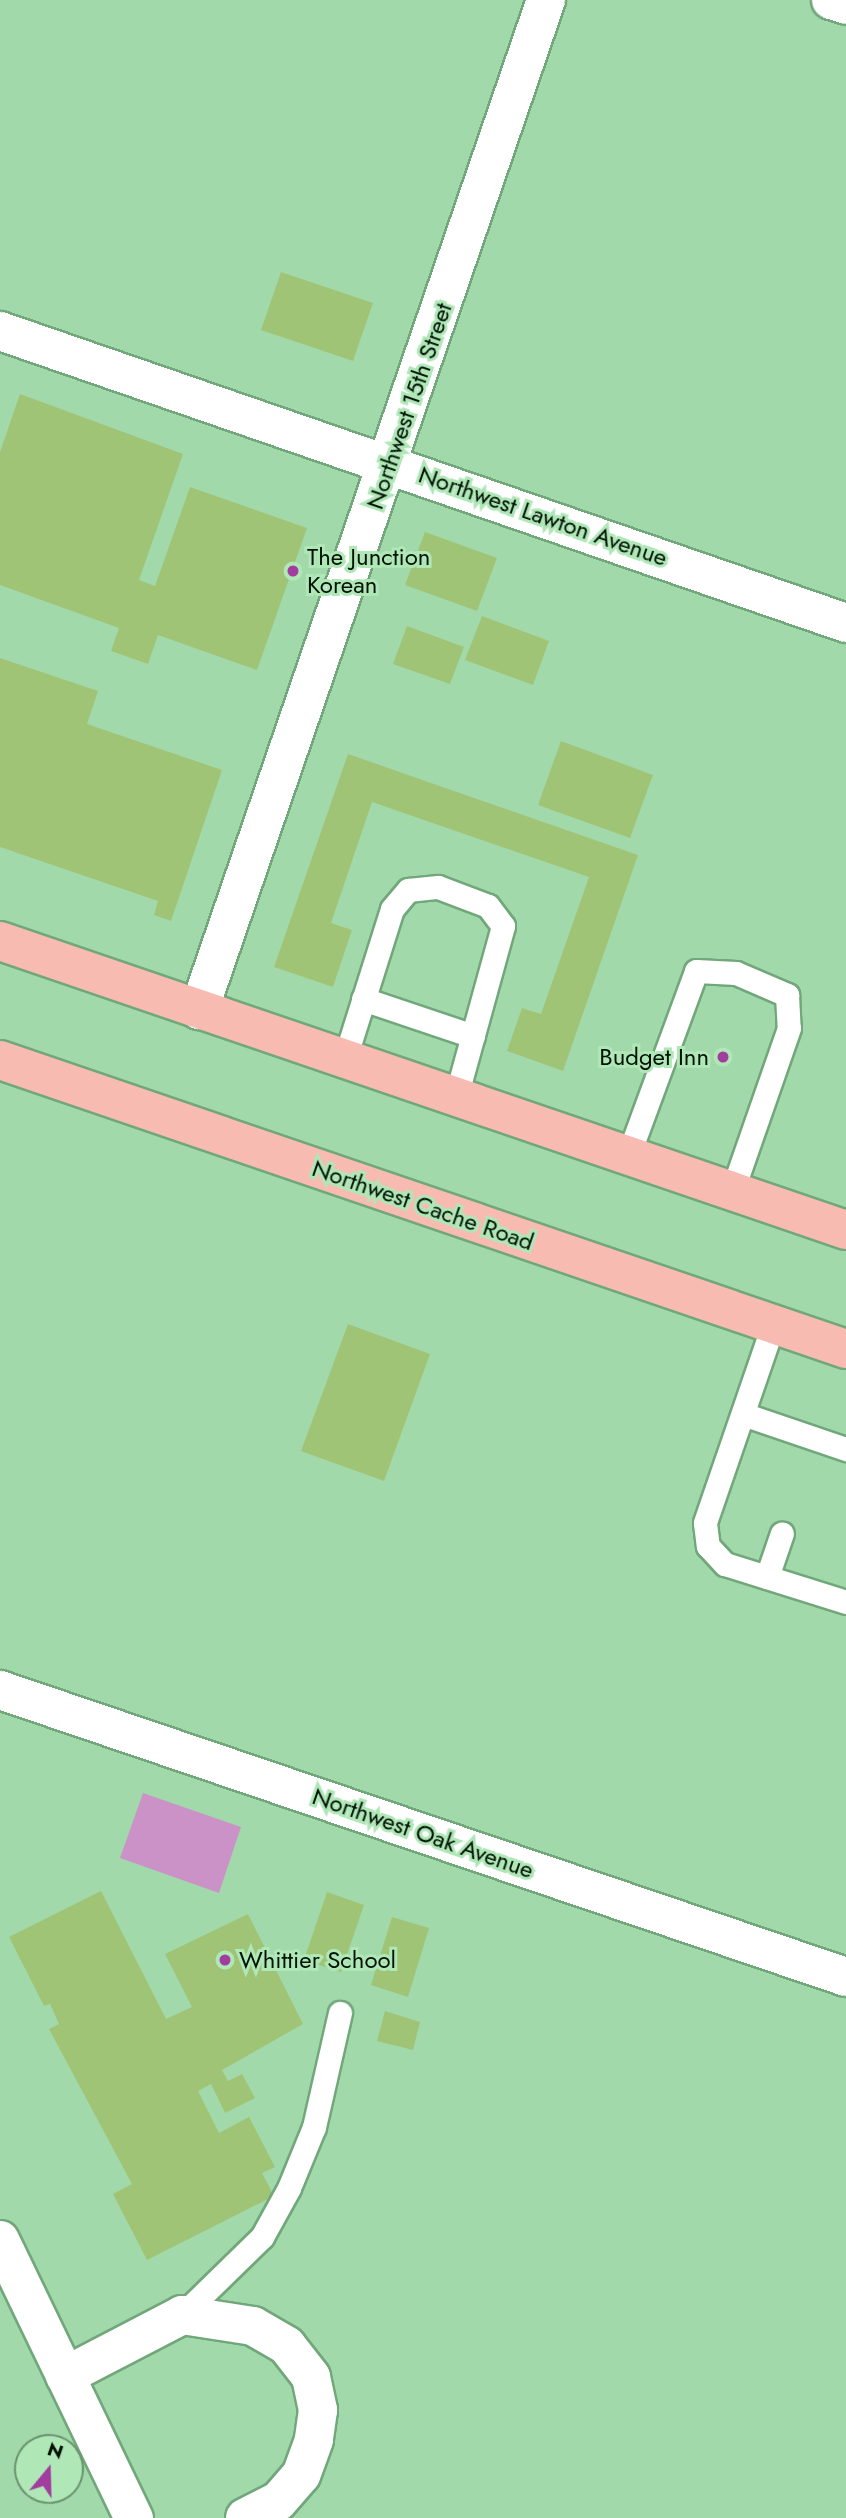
<!DOCTYPE html>
<style>
body{margin:0}
#map{position:relative;width:846px;height:2518px;overflow:hidden;background:#a2d9ab;font-family:Jost,sans-serif}
div>[style]{position:absolute}
.green>*{inset:0;background:#cb92c7}
.building>*{inset:0;background:#a0c476}
.roads{filter:drop-shadow(2px 0 #71a77a) drop-shadow(-2px 0 #71a77a) drop-shadow(0 2px #71a77a) drop-shadow(0 -2px #71a77a)}
.service>*{height:23px;margin:-11.5px;padding:0 11.5px;transform-origin:11.5px;border-radius:11.5px;background:#fff}
.minor>*{height:38px;margin:-19px;padding:0 19px;transform-origin:19px;border-radius:19px;background:#fff}
.primary>*{height:38px;margin:-19px;padding:0 19px;transform-origin:19px;border-radius:19px;background:#f8bbb2}
.dots>*{width:19px;height:19px;translate:-50% -50%;box-sizing:border-box;border:4px solid #afe7b7;border-radius:50%}
span{translate:-50% -50%;white-space:nowrap;text-align:center;line-height:1.15;-webkit-text-stroke:6px #afe7b7;paint-order:stroke}
.street-label{font-size:24px;color:#011204}
.poi-label{font-size:24px;color:#011204}
.left{translate:0 -50%;text-align:left}
.right{translate:-100% -50%;text-align:right}
.north{position:absolute;left:14px;top:2434px;width:70px;height:70px;box-sizing:border-box;background:#afe7b7;border:2px solid #69926f;border-radius:50%;rotate:19deg;font-size:19px;font-weight:700;line-height:28px;text-align:center;color:#011204}
.north::after{content:'';display:block;margin:auto;width:24px;height:32px;background:#a23c9f;clip-path:polygon(50% 0,100% 100%,50% 72%,0 100%)}
</style>
<div id="map">
<div class="green">
<div style="clip-path:polygon(143px 1793px,241px 1827px,219px 1893px,120px 1858px)"></div>
</div>
<div class="building">
<div style="clip-path:polygon(281px 272px,373px 303px,353px 361px,261px 330px)"></div>
<div style="clip-path:polygon(20px 394px,183px 454px,139px 580px,155px 586px,190px 487px,307px 528px,257px 670px,158px 635px,148px 664px,111px 651px,119px 628px,0 585px,0 452px)"></div>
<div style="clip-path:polygon(425px 532px,497px 558px,477px 611px,405px 585px)"></div>
<div style="clip-path:polygon(482px 616px,549px 641px,533px 685px,465px 660px)"></div>
<div style="clip-path:polygon(407px 626px,464px 647px,450px 684px,393px 664px)"></div>
<div style="clip-path:polygon(0 658px,98px 691px,87px 724px,222px 770px,171px 921px,154px 915px,158px 901px,0 847px)"></div>
<div style="clip-path:polygon(561px 741px,653px 775px,630px 838px,538px 805px)"></div>
<div style="clip-path:polygon(348px 754px,638px 855px,563px 1071px,507px 1051px,522px 1008px,541px 1014px,589px 877px,372px 802px,331px 923px,352px 930px,333px 987px,274px 967px)"></div>
<div style="clip-path:polygon(348px 1324px,430px 1354px,384px 1481px,301px 1451px)"></div>
<div style="clip-path:polygon(101px 1891px,166px 2019px,192px 2007px,165px 1954px,248px 1914px,303px 2024px,222px 2070px,228px 2081px,242px 2074px,255px 2098px,225px 2113px,211px 2084px,198px 2091px,219px 2133px,249px 2117px,275px 2167px,262px 2173px,274px 2196px,147px 2260px,113px 2194px,132px 2184px,49px 2029px,59px 2024px,50px 2004px,44px 2006px,9px 1937px)"></div>
<div style="clip-path:polygon(327px 1892px,364px 1905px,341px 1972px,304px 1960px)"></div>
<div style="clip-path:polygon(392px 1917px,429px 1928px,408px 1997px,371px 1985px)"></div>
<div style="clip-path:polygon(385px 2011px,420px 2022px,413px 2050px,377px 2041px)"></div>
</div>
<div class="roads">
<div class="service">
<div style="left:363px;top:999px;width:116px;rotate:18.6deg"></div>
<div style="left:345px;top:1058px;width:156px;rotate:-72.5deg"></div>
<div style="left:392px;top:909px;width:25px;rotate:-50deg"></div>
<div style="left:408px;top:890px;width:30px;rotate:-6deg"></div>
<div style="left:438px;top:887px;width:53px;rotate:20.8deg"></div>
<div style="left:488px;top:906px;width:25px;rotate:53deg"></div>
<div style="left:503px;top:926px;width:177px;rotate:105.4deg"></div>
<div style="left:628px;top:1156px;width:197px;rotate:-69.8deg"></div>
<div style="left:696px;top:971px;width:40px;rotate:2.9deg"></div>
<div style="left:736px;top:973px;width:56px;rotate:23.3deg"></div>
<div style="left:787px;top:995px;width:33px;rotate:87deg"></div>
<div style="left:789px;top:1028px;width:174px;rotate:109.2deg"></div>
<div style="left:773px;top:1325px;width:209px;rotate:109deg"></div>
<div style="left:705px;top:1523px;width:23px;rotate:83deg"></div>
<div style="left:708px;top:1546px;width:25px;rotate:47deg"></div>
<div style="left:725px;top:1564px;width:127px;rotate:17.4deg"></div>
<div style="left:743px;top:1414px;width:109px;rotate:18.8deg"></div>
<div style="left:767px;top:1577px;width:46px;rotate:-71.2deg"></div>
<div style="left:182px;top:2315px;width:112px;rotate:-44.3deg"></div>
<div style="left:262px;top:2237px;width:56px;rotate:-61.1deg"></div>
<div style="left:289px;top:2188px;width:66px;rotate:-67.7deg"></div>
<div style="left:314px;top:2127px;width:117px;rotate:-77.2deg"></div>
</div>
<div class="minor">
<div style="left:831px;top:0;width:16px;rotate:18deg"></div>
<div style="left:0;top:331px;width:895px;rotate:19.04deg"></div>
<div style="left:199px;top:1010px;width:1068px;rotate:-71.04deg"></div>
<div style="left:0;top:1690px;width:893px;rotate:18.74deg"></div>
<div style="left:0;top:2240px;width:309px;rotate:64.3deg"></div>
<div style="left:65px;top:2376px;width:132px;rotate:-27.5deg"></div>
<div style="left:182px;top:2315px;width:72px;rotate:8.8deg"></div>
<div style="left:253px;top:2326px;width:39px;rotate:30deg"></div>
<div style="left:287px;top:2346px;width:39px;rotate:52deg"></div>
<div style="left:311px;top:2377px;width:34px;rotate:78deg"></div>
<div style="left:318px;top:2410px;width:30px;rotate:98deg"></div>
<div style="left:314px;top:2440px;width:37px;rotate:110deg"></div>
<div style="left:301px;top:2475px;width:35px;rotate:131deg"></div>
<div style="left:278px;top:2501px;width:37px;rotate:153deg"></div>
</div>
<div class="primary">
<div style="left:0;top:941px;width:894px;rotate:18.86deg"></div>
<div style="left:0;top:1060px;width:894px;rotate:18.86deg"></div>
</div>
</div>
<div class="dots">
<div style="left:293px;top:571px;background:#a23c9f"></div>
<div style="left:723px;top:1057px;background:#a23c9f"></div>
<div style="left:225px;top:1960px;background:#a23c9f"></div>
</div>
<div class="street-label">
<span style="left:409px;top:406px;rotate:-71deg">Northwest 15th Street</span>
<span style="left:543px;top:516px;rotate:19deg">Northwest Lawton Avenue</span>
<span style="left:423px;top:1205px;rotate:19deg">Northwest Cache Road</span>
<span style="left:423px;top:1833px;rotate:19deg">Northwest Oak Avenue</span>
</div>
<div class="poi-label">
<span class="left" style="left:307px;top:571px">The Junction<br>Korean</span>
<span class="right" style="left:709px;top:1057px">Budget Inn</span>
<span class="left" style="left:239px;top:1960px">Whittier School</span>
</div>
<div class="north">N</div>
</div>
